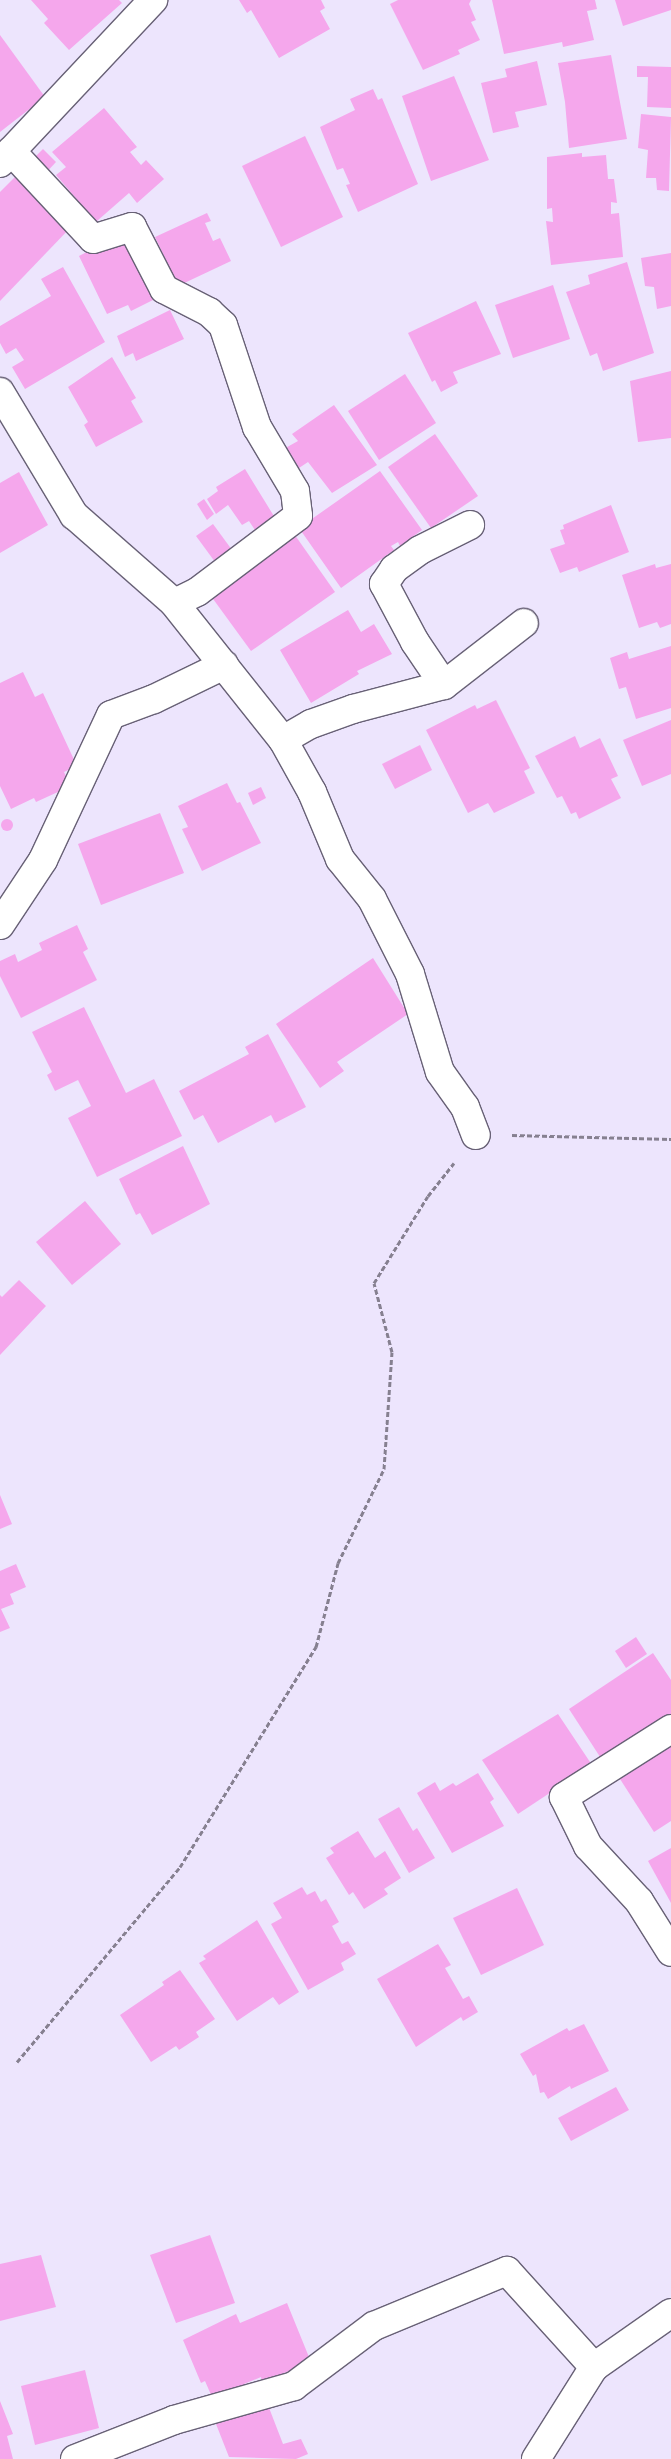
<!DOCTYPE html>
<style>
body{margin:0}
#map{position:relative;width:671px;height:2459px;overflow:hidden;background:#ede5fd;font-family:Cabin,sans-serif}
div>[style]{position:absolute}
.building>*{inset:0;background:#f5a7ec}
.round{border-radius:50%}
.path>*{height:3px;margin-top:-1.5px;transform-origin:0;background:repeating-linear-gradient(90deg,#868090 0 5px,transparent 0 7.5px)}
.roads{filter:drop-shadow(1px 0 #686176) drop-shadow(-1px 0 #686176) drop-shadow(0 1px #686176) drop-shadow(0 -1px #686176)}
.minor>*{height:28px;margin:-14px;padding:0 14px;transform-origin:14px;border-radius:14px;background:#fff}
span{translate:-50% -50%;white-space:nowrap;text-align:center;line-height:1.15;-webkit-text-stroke:5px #fff;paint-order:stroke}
</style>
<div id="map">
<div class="building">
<div style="clip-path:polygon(31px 0,119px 0,122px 3px,69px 50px,44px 23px,48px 19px)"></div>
<div style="clip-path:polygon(239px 0,321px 0,325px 8px,320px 11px,330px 29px,279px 58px,251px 10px,247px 13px)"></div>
<div style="clip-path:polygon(398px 0,471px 0,469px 4px,476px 20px,471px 22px,480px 40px,458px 50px,460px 54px,423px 70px,390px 4px)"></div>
<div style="clip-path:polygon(492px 0,595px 0,597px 9px,587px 11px,594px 40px,563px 47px,562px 42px,504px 54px)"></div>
<div style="clip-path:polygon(615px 0,671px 0,671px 10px,623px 26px)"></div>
<div style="clip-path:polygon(0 35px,45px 97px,0 132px)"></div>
<div style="clip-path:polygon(611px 55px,627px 139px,569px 148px,565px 102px,558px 63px)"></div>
<div style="clip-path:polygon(537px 61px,547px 105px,515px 112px,519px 127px,493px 133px,481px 83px,507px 77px,505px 69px)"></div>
<div style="clip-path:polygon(637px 66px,671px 67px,671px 108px,647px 107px,648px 77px,637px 77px)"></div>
<div style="clip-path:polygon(454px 76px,489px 160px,431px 181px,402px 96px)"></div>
<div style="clip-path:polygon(373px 89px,378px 100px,382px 98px,418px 184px,358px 212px,346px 185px,350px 184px,343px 168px,337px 170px,320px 127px,355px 110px,350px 99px)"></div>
<div style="clip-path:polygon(104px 108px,137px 147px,130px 152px,141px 165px,146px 160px,164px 179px,137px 203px,129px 193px,89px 228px,72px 209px,79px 202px,56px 175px,66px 167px,52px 152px)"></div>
<div style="clip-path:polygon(641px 114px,671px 117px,669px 191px,657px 190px,656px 178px,646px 178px,648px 150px,638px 148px)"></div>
<div style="clip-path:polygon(305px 136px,343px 217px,281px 247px,242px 166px)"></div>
<div style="clip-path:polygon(43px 149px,56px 162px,44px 175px,30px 162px)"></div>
<div style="clip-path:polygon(582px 153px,582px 157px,606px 155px,608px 179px,614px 179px,617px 203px,611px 202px,611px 214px,619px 213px,623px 257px,551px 265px,546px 221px,553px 222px,552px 208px,547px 209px,547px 157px)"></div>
<div style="clip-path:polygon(17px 175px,72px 226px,0 301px,0 192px)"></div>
<div style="clip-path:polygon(207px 213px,211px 221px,205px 223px,213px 241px,220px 238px,231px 261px,178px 286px,155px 237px)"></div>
<div style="clip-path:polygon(132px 238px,159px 297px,131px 311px,128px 305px,107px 314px,79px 256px,108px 241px)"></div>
<div style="clip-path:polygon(671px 253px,671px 306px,657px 309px,654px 287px,645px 286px,641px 258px)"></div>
<div style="clip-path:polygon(627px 262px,654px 353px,603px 371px,597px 353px,590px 356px,566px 292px,590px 284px,588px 275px)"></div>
<div style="clip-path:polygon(63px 267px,105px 342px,25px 389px,12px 367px,24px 360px,16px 348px,6px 354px,0 343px,0 326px,51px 296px,41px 279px)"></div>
<div style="clip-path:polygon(553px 285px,570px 339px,513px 358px,495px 305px)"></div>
<div style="clip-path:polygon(476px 301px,501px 354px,453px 372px,458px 383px,441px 392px,435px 380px,432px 382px,408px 333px)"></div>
<div style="clip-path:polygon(170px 310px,184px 339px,136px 361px,133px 353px,125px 357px,117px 336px)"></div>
<div style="clip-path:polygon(112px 357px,136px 398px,131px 401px,143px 422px,96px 447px,84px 425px,88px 422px,68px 387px)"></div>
<div style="clip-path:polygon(671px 371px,671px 438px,638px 442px,630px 381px)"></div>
<div style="clip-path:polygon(405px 374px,436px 423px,379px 460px,348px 411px)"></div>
<div style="clip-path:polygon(334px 405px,377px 465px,332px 493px,308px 462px,293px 472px,280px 451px,298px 441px,292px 434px)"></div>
<div style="clip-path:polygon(435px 434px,478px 496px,431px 528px,388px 467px)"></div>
<div style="clip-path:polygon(245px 469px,280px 526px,261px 539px,249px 521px,242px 525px,228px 505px,216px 514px,207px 499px,218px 491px,216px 487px)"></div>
<div style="clip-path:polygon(380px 471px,422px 530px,400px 546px,398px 542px,391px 546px,394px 550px,341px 588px,299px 528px)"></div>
<div style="clip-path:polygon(19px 472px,48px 525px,0 553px,0 483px)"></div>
<div style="clip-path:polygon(204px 499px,214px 514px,207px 520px,197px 504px)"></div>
<div style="clip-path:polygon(611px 505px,629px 552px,579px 572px,577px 567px,560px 573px,550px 549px,565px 544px,560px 530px,564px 529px,563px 525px)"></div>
<div style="clip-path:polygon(213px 524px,235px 554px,218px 566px,196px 536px)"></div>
<div style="clip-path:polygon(292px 531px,335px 592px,251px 651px,208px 592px)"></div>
<div style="clip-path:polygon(655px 564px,656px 568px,671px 564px,671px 624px,660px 628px,657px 622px,639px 628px,622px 575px)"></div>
<div style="clip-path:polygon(348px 610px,361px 632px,374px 624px,392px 654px,357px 671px,359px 674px,311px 703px,280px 650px)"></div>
<div style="clip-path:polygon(671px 646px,671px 708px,636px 719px,626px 687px,619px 689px,610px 658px,627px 652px,629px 659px)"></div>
<div style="clip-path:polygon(23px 672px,35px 697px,43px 693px,77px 766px,64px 772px,71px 786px,36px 802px,34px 798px,11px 809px,0 786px,0 683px)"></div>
<div style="clip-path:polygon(496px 700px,530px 768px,524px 771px,535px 793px,494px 813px,488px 803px,468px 813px,426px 730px,475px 705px,477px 709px)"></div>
<div style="clip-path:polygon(671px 720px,671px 774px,642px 786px,623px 740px)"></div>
<div style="clip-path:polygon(575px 736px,580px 748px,600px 738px,618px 776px,611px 779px,621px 798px,579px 819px,576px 812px,571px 814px,562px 796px,557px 798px,535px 756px)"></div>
<div style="clip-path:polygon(420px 745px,432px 770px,395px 789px,382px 764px)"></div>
<div style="clip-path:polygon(227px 783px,237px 803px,240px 802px,261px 843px,202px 871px,182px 829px,188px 827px,178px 806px)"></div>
<div style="clip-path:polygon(261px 787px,266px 798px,253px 805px,248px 793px)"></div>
<div style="clip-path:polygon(160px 813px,184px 873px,101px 905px,78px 844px)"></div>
<div class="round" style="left:1px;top:819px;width:12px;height:12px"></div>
<div style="clip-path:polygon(77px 925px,88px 949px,83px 952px,97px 980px,21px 1018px,0 976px,0 961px,15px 954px,18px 962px,42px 950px,39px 943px)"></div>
<div style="clip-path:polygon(373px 958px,408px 1014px,337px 1062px,344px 1071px,320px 1088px,276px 1024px)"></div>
<div style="clip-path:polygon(84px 1007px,126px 1093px,154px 1079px,182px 1136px,97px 1177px,68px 1118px,91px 1106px,78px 1080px,55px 1091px,47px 1075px,52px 1072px,32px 1032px)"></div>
<div style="clip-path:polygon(268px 1034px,306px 1107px,275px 1123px,271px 1115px,218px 1143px,203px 1115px,194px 1120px,179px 1091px,249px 1054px,245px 1047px)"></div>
<div style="clip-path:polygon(183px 1146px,210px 1204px,152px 1235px,140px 1213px,136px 1215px,119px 1179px)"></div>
<div style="clip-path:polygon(85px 1201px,121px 1244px,72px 1285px,36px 1242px)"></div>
<div style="clip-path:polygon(19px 1280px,46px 1306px,0 1355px,0 1295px,2px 1297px)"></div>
<div style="clip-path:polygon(0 1495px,12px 1524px,0 1529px)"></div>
<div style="clip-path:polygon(16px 1564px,26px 1587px,10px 1594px,14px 1604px,1px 1609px,10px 1628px,0 1632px,0 1571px)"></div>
<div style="clip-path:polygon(636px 1637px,647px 1654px,626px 1668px,615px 1651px)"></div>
<div style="clip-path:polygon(653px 1653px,671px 1680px,671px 1726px,604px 1763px,569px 1709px)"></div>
<div style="clip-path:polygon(558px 1714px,592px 1765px,518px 1814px,482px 1760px)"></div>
<div style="clip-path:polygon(671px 1746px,671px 1821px,654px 1832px,620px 1779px)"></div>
<div style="clip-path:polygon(478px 1773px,494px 1799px,490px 1802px,504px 1826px,452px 1853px,417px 1793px,435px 1782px,440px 1791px,453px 1783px,456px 1786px)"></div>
<div style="clip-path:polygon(399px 1807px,413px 1831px,417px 1828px,435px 1858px,409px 1873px,378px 1819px)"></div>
<div style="clip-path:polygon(358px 1831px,375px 1858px,385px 1851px,401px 1878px,384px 1889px,388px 1894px,364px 1909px,353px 1892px,349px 1895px,326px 1858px,334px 1853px,330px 1848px)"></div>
<div style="clip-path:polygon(671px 1848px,671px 1903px,648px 1861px)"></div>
<div style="clip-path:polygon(302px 1887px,307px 1895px,315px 1891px,321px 1902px,326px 1899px,339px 1922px,332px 1926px,342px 1944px,348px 1941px,356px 1954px,341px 1963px,344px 1970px,308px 1990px,271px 1924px,282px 1918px,273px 1903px)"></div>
<div style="clip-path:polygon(517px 1888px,544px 1945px,481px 1975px,453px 1918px)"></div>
<div style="clip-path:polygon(257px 1920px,299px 1992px,279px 2005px,273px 1997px,237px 2021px,199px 1963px,206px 1959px,203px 1956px)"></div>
<div style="clip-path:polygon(438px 1944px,451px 1965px,445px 1968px,463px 1999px,469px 1996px,478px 2012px,463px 2021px,461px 2017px,416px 2047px,377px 1979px)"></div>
<div style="clip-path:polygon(180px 1970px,215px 2019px,196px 2032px,199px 2037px,179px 2050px,176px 2046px,151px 2062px,120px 2015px,164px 1985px,162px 1982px)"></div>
<div style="clip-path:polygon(584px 2024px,609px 2071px,571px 2089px,570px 2086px,548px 2099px,544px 2092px,540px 2093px,536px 2074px,533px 2076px,520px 2054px,567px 2028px,569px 2031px)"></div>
<div style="clip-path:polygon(616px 2087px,629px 2110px,571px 2141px,558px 2118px)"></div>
<div style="clip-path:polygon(210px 2235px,235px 2303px,176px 2323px,150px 2255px)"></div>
<div style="clip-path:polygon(41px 2255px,56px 2307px,0 2321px,0 2264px)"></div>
<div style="clip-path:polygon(287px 2303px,311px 2362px,262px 2382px,261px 2377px,244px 2384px,246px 2391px,215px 2404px,205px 2381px,201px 2383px,183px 2340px,236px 2314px,240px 2323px)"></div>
<div style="clip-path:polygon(85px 2370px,99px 2428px,35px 2445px,21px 2386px)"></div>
<div style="clip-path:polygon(266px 2400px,283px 2444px,301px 2439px,308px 2454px,296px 2459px,229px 2457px,216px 2424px)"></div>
<div style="clip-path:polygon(0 2401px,13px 2434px,7px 2436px,13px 2459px,0 2459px)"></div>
</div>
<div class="path">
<div style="left:512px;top:1135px;width:159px;rotate:1.4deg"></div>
<div style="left:17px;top:2062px;width:254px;rotate:-50.1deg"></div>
<div style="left:180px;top:1867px;width:259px;rotate:-58.3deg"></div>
<div style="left:316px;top:1647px;width:87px;rotate:-75.3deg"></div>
<div style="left:338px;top:1563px;width:105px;rotate:-63.9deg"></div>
<div style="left:384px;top:1469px;width:117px;rotate:-86.1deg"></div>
<div style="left:392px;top:1352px;width:71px;rotate:-104.6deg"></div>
<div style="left:374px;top:1283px;width:102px;rotate:-58.2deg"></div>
<div style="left:428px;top:1196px;width:42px;rotate:-51.8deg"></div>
</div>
<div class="roads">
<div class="minor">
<div style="left:11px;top:151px;width:120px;rotate:47deg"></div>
<div style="left:93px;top:239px;width:41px;rotate:-17.1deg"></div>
<div style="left:132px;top:227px;width:70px;rotate:62.7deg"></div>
<div style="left:164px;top:289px;width:51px;rotate:27.1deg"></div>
<div style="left:209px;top:312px;width:19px;rotate:43deg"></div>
<div style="left:223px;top:325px;width:108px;rotate:71.6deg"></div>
<div style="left:257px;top:427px;width:74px;rotate:59.3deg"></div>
<div style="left:295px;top:491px;width:25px;rotate:83deg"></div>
<div style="left:298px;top:516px;width:126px;rotate:143deg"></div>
<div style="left:197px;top:592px;width:25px;rotate:154deg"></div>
<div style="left:0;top:163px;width:224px;rotate:-46.8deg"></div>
<div style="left:0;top:392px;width:144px;rotate:59deg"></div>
<div style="left:74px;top:515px;width:133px;rotate:41.3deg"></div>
<div style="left:174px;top:603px;width:175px;rotate:51.5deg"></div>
<div style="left:283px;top:740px;width:60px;rotate:60.9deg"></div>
<div style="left:312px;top:792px;width:73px;rotate:67.3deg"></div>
<div style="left:340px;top:859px;width:51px;rotate:51.3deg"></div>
<div style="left:372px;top:899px;width:84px;rotate:63.1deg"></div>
<div style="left:410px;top:974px;width:102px;rotate:73deg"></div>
<div style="left:440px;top:1072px;width:43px;rotate:54.5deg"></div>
<div style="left:465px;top:1107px;width:30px;rotate:69deg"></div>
<div style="left:444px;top:685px;width:52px;rotate:-124deg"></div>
<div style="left:415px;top:642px;width:66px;rotate:-118.1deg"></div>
<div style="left:384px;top:584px;width:18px;rotate:-56deg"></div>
<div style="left:394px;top:569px;width:32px;rotate:-36deg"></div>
<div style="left:420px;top:550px;width:56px;rotate:-26.6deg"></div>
<div style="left:283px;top:740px;width:32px;rotate:-30deg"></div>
<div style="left:311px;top:724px;width:45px;rotate:-19.7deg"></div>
<div style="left:353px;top:709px;width:94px;rotate:-14.8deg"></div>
<div style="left:444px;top:685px;width:101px;rotate:-37.8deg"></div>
<div style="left:0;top:925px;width:78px;rotate:-56.5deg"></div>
<div style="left:43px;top:860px;width:160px;rotate:-64.9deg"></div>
<div style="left:111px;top:715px;width:46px;rotate:-20.4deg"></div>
<div style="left:154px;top:699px;width:78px;rotate:-25.9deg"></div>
<div style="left:671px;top:1729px;width:127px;rotate:147.6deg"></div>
<div style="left:564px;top:1797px;width:55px;rotate:63.9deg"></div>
<div style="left:588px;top:1846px;width:75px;rotate:47.2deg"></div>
<div style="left:639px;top:1901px;width:60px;rotate:57.9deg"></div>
<div style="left:75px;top:2459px;width:106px;rotate:-21.5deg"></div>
<div style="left:174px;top:2420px;width:125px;rotate:-15.8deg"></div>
<div style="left:294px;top:2386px;width:100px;rotate:-36.9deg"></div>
<div style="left:374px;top:2326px;width:144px;rotate:-22.5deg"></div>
<div style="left:507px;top:2271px;width:130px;rotate:47.8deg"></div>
<div style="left:536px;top:2459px;width:109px;rotate:-57.8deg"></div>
<div style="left:594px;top:2367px;width:94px;rotate:-35deg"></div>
</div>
</div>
</div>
